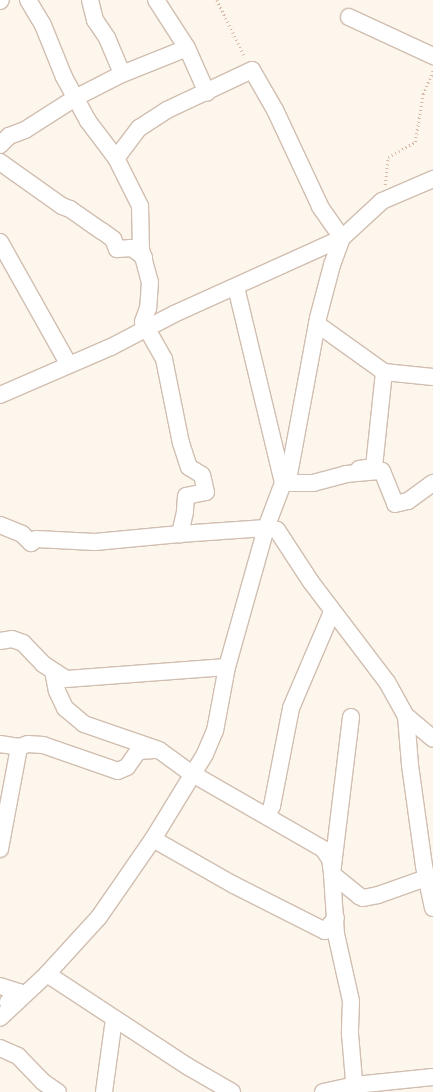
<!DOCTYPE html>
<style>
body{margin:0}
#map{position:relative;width:433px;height:1092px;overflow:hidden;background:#fdf6ec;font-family:Karla,sans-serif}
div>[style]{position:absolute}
.path>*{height:2.5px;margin-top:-1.25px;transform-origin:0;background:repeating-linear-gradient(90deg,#d9b8a5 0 1px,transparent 0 4px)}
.roads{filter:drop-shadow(1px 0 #d1beb0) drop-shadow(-1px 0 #d1beb0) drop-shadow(0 1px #d1beb0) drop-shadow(0 -1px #d1beb0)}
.street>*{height:16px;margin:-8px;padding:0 8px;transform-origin:8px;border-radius:8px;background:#fff}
span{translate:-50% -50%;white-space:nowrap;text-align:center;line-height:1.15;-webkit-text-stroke:4px #fffaf3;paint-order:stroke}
</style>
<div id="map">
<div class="path">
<div style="left:217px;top:0;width:64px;rotate:63.8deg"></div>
<div style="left:385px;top:185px;width:28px;rotate:-84deg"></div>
<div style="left:388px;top:157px;width:31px;rotate:-29deg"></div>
<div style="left:415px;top:142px;width:49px;rotate:-80.5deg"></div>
<div style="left:423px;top:94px;width:26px;rotate:-67deg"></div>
</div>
<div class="roads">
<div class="street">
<div style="left:28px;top:0;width:29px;rotate:59deg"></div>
<div style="left:43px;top:25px;width:56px;rotate:68deg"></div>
<div style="left:64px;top:77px;width:50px;rotate:61.4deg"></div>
<div style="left:88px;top:121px;width:46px;rotate:52.9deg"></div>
<div style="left:116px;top:158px;width:54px;rotate:63.4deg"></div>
<div style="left:140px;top:206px;width:43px;rotate:88.7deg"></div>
<div style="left:141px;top:249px;width:34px;rotate:75deg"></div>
<div style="left:150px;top:282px;width:26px;rotate:94deg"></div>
<div style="left:148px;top:308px;width:15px;rotate:110deg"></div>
<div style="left:143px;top:322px;width:43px;rotate:60.4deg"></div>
<div style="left:164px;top:359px;width:86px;rotate:78.6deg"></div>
<div style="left:181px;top:443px;width:25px;rotate:72deg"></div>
<div style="left:189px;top:467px;width:15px;rotate:32deg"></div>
<div style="left:202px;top:475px;width:17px;rotate:77deg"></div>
<div style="left:206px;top:492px;width:20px;rotate:169deg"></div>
<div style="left:186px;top:496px;width:16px;rotate:94deg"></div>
<div style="left:185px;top:512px;width:23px;rotate:103deg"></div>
<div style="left:90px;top:0;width:21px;rotate:76deg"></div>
<div style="left:95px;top:20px;width:22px;rotate:56deg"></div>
<div style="left:107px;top:38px;width:39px;rotate:67deg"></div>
<div style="left:156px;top:0;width:57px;rotate:57.1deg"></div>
<div style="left:187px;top:48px;width:49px;rotate:66deg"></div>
<div style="left:0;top:1px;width:1px;rotate:-45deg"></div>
<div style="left:349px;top:17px;width:93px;rotate:24.9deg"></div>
<div style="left:0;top:145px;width:13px;rotate:-45deg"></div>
<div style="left:9px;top:136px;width:17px;rotate:-21deg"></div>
<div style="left:25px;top:130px;width:59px;rotate:-32.6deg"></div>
<div style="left:75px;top:98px;width:53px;rotate:-27.1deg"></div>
<div style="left:122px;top:74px;width:70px;rotate:-21.8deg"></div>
<div style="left:0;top:162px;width:76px;rotate:35.4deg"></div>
<div style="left:62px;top:206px;width:9px;rotate:21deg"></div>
<div style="left:70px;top:209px;width:39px;rotate:35deg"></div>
<div style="left:102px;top:231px;width:14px;rotate:36deg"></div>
<div style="left:113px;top:239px;width:11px;rotate:68deg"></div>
<div style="left:117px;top:249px;width:15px;rotate:-4deg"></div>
<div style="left:132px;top:248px;width:15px;rotate:37deg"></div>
<div style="left:0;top:242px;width:139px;rotate:60.7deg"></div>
<div style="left:236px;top:287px;width:202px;rotate:76.5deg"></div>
<div style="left:283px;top:483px;width:30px"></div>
<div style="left:313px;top:483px;width:34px;rotate:-15deg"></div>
<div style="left:346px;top:474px;width:36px;rotate:-5deg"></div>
<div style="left:382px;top:471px;width:35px;rotate:68deg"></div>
<div style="left:395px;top:504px;width:13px;rotate:-13deg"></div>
<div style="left:408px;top:501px;width:31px;rotate:-36deg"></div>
<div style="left:317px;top:324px;width:82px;rotate:35.6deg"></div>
<div style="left:384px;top:372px;width:49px;rotate:5.8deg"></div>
<div style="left:0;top:395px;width:121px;rotate:-23.4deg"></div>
<div style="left:111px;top:347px;width:71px;rotate:-27.6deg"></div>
<div style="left:174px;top:314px;width:184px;rotate:-24.3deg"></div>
<div style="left:342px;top:238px;width:54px;rotate:-42.8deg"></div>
<div style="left:382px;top:201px;width:56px;rotate:-23.3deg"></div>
<div style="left:359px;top:469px;width:15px;rotate:-8deg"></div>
<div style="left:374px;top:467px;width:96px;rotate:-84deg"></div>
<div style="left:0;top:525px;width:24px;rotate:22deg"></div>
<div style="left:22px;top:534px;width:13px;rotate:45deg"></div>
<div style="left:31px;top:543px;width:6px;rotate:-39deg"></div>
<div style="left:36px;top:539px;width:59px;rotate:2.9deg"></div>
<div style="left:95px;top:542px;width:85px;rotate:-5.4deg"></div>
<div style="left:180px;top:534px;width:86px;rotate:-4deg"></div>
<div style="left:266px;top:528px;width:11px;rotate:10deg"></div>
<div style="left:277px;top:530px;width:62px;rotate:56.8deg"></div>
<div style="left:311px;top:582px;width:126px;rotate:52.8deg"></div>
<div style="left:387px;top:682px;width:39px;rotate:61deg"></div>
<div style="left:406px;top:716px;width:35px;rotate:40deg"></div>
<div style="left:0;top:641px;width:12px;rotate:-9deg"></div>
<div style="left:12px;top:639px;width:12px;rotate:20deg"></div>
<div style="left:23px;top:643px;width:29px;rotate:46deg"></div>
<div style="left:43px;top:664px;width:27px;rotate:33deg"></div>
<div style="left:66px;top:679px;width:161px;rotate:-4.3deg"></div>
<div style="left:53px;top:671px;width:20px;rotate:79deg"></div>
<div style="left:57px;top:691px;width:19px;rotate:65deg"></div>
<div style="left:65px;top:708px;width:25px;rotate:40deg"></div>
<div style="left:84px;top:724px;width:79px;rotate:19.1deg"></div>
<div style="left:159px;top:750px;width:39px;rotate:36deg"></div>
<div style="left:191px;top:773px;width:152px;rotate:29.9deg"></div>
<div style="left:323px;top:849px;width:12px;rotate:55deg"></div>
<div style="left:330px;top:859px;width:15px;rotate:82deg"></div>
<div style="left:332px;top:874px;width:35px;rotate:39deg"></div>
<div style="left:359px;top:896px;width:4px;rotate:27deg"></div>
<div style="left:363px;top:898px;width:15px;rotate:-11deg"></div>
<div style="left:378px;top:895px;width:51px;rotate:-19.5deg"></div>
<div style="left:406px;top:716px;width:49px;rotate:85.3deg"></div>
<div style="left:410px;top:765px;width:102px;rotate:82.1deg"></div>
<div style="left:424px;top:866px;width:43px;rotate:77.9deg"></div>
<div style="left:351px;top:717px;width:158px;rotate:96.9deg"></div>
<div style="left:332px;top:874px;width:60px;rotate:86.2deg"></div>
<div style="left:336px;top:934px;width:69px;rotate:77.4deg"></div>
<div style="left:351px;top:1001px;width:33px;rotate:92deg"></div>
<div style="left:350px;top:1034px;width:58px;rotate:85.1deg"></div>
<div style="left:0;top:744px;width:19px;rotate:9deg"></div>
<div style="left:19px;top:747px;width:9px;rotate:-18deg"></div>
<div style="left:28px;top:744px;width:15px;rotate:4deg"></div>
<div style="left:43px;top:745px;width:79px;rotate:19.1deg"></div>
<div style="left:118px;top:771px;width:10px;rotate:-24deg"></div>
<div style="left:127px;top:767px;width:19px;rotate:-55deg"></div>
<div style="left:138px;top:751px;width:17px;rotate:-3deg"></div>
<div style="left:267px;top:816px;width:11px;rotate:-63deg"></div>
<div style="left:272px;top:806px;width:100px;rotate:-79deg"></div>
<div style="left:291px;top:708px;width:104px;rotate:-66.9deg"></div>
<div style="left:153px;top:839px;width:93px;rotate:29.6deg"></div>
<div style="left:234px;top:885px;width:102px;rotate:26.8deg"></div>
<div style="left:325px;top:931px;width:17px;rotate:-50deg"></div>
<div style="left:0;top:849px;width:104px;rotate:-79.4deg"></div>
<div style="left:47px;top:974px;width:168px;rotate:33.3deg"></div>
<div style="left:187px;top:1066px;width:52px;rotate:30deg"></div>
<div style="left:0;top:986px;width:20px;rotate:18deg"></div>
<div style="left:19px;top:992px;width:15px;rotate:138deg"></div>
<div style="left:0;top:1018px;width:64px;rotate:-43.1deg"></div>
<div style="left:47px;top:974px;width:77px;rotate:-47.6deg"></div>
<div style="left:99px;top:917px;width:95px;rotate:-55.3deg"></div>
<div style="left:153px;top:839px;width:100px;rotate:-58.5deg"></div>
<div style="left:205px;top:754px;width:25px;rotate:-67deg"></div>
<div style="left:215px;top:731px;width:65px;rotate:-79.4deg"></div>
<div style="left:227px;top:667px;width:144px;rotate:-74.3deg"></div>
<div style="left:266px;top:528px;width:48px;rotate:-69.3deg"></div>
<div style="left:283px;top:483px;width:6px;rotate:-31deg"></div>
<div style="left:288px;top:480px;width:165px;rotate:-79.5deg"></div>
<div style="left:318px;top:318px;width:55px;rotate:-75.2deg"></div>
<div style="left:332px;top:265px;width:29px;rotate:-70deg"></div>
<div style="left:342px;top:238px;width:39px;rotate:-125deg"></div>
<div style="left:320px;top:206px;width:106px;rotate:-115.1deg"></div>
<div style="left:275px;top:110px;width:46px;rotate:-119.9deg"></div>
<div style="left:252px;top:70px;width:94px;rotate:154.8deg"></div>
<div style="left:167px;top:110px;width:33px;rotate:147deg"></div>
<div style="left:139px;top:128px;width:38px;rotate:127deg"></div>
<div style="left:0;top:1048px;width:20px;rotate:24deg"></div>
<div style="left:18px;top:1056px;width:36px;rotate:46deg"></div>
<div style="left:43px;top:1082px;width:18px;rotate:34deg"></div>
<div style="left:104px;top:1092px;width:74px;rotate:-82.2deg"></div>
<div style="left:323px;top:1092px;width:33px;rotate:-12deg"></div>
<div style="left:355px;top:1085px;width:78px;rotate:-5.9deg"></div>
</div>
</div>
</div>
